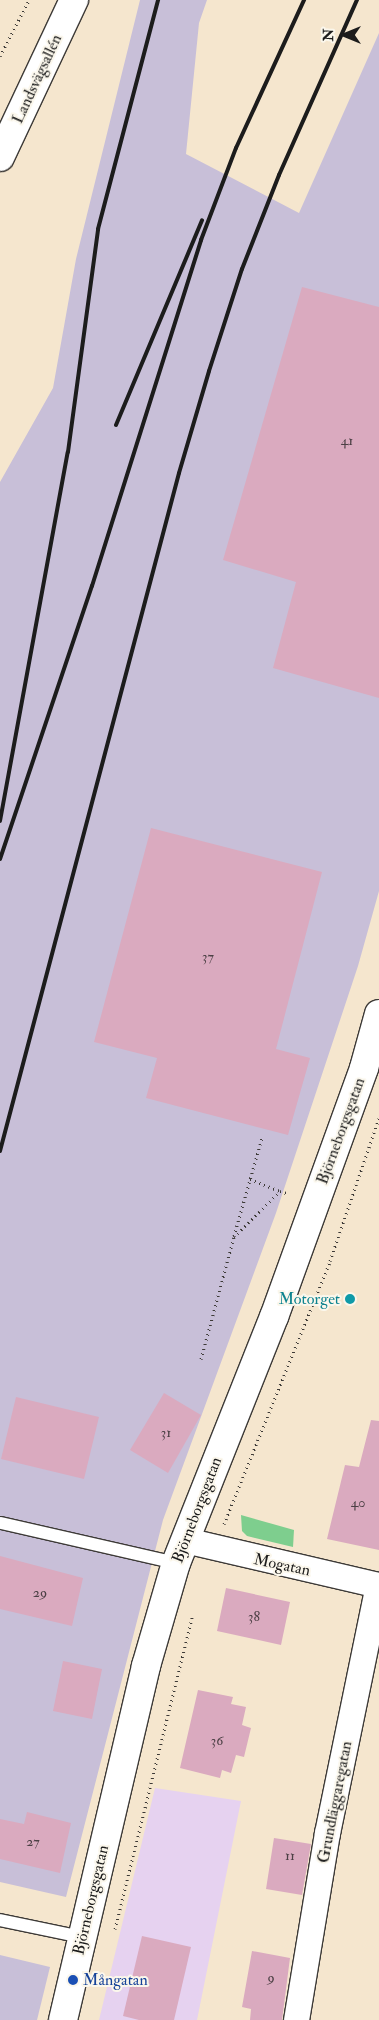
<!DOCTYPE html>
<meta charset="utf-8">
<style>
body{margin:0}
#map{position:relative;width:379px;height:2020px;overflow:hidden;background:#f5e6ce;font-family:"IM FELL Double Pica",serif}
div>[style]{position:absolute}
.built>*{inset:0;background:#e6d2f0}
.industrial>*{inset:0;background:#c8bfd8}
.green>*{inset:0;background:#7ece8e}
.building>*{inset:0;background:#daaabf}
.path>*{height:3px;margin-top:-1.5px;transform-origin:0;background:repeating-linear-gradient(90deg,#3d3a37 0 1px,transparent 0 5px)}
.roads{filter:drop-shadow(1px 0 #3d3a37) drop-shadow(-1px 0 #3d3a37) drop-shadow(0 1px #3d3a37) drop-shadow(0 -1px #3d3a37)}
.lane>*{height:12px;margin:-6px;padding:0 6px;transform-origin:6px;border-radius:6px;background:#fff}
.street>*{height:25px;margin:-12.5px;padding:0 12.5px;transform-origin:12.5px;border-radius:12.5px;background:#fff}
.secondary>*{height:28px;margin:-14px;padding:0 14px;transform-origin:14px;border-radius:14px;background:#fff}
.highway>*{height:28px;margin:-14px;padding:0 14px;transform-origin:14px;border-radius:14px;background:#fff}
.rail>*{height:4px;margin:-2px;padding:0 2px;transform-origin:2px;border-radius:2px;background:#1c1c1c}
.dots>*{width:14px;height:14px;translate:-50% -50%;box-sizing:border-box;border:2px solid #fbf7ec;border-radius:50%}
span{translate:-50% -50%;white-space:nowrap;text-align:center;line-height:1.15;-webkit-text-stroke:4px #fbf7ec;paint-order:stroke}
.number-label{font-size:14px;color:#4c4045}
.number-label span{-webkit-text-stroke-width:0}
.street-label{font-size:16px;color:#1c1c1c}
.culture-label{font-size:16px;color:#0d838f}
.right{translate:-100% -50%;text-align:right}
.transit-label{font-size:16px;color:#164399}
.left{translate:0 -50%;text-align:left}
.north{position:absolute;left:319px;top:10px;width:50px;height:50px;-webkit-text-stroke:4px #fbf7ec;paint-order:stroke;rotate:270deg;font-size:14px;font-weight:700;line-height:20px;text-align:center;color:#1c1c1c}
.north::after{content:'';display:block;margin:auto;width:18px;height:22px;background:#1c1c1c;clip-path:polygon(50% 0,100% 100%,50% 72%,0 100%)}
</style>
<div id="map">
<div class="built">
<div style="clip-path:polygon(155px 1788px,241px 1801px,197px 2020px,99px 2020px)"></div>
</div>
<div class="industrial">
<div style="clip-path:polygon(140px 0,207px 0,199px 23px,186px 154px,299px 213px,379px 33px,379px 891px,358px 966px,276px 1213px,163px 1520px,66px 1897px,0 1882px,0 482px,53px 388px,76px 259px)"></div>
<div style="clip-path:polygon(0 1955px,50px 1967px,37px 2020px,0 2020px)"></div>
</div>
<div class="green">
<div style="clip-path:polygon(241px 1515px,294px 1530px,293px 1547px,247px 1536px,242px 1531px)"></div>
</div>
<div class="building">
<div style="clip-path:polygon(302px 287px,379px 307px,379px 698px,273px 668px,296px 582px,223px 560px)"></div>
<div style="clip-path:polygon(151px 828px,322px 872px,276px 1049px,310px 1058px,288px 1135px,146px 1098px,157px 1058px,94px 1042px)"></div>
<div style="clip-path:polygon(164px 1393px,201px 1415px,168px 1473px,130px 1450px)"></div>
<div style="clip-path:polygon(16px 1397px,99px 1417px,84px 1479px,1px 1459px)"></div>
<div style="clip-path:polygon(371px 1420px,379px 1421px,379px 1550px,327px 1539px,345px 1465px,359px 1467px)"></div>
<div style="clip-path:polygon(0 1556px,83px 1578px,72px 1626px,0 1609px)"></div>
<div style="clip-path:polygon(226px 1588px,290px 1602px,281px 1645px,217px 1631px)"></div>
<div style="clip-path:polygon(63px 1661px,102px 1669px,92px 1719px,53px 1711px)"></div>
<div style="clip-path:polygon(198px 1690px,233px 1697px,231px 1704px,246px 1707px,242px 1725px,251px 1728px,244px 1757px,236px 1755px,231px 1773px,222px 1770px,220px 1778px,180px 1768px)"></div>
<div style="clip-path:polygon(27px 1812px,71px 1823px,60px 1873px,0 1859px,0 1819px,24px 1824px)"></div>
<div style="clip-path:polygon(274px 1838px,311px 1844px,302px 1895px,266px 1889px)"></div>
<div style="clip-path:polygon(142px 1936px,191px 1947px,174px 2020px,139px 2020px,123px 2016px)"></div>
<div style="clip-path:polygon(252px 1951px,290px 1958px,282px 2020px,250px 2020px,251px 2009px,242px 2007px)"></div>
</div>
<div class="path">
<div style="left:0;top:56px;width:63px;rotate:-62.6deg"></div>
<div style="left:250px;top:1179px;width:32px;rotate:22deg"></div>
<div style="left:234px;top:1236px;width:102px;rotate:-74.1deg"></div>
<div style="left:201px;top:1359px;width:126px;rotate:-74.9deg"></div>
<div style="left:234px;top:1237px;width:65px;rotate:-45deg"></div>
<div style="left:280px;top:1191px;width:9px;rotate:18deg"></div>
<div style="left:224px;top:1524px;width:284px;rotate:-68deg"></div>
<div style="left:330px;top:1261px;width:151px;rotate:-71.1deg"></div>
<div style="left:115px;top:1929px;width:321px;rotate:-76.1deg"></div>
</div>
<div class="roads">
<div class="lane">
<div style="left:1px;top:1523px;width:180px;rotate:12.9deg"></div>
<div style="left:0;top:1920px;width:84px;rotate:11.7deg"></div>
</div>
<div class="street">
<div style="left:185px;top:1540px;width:199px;rotate:13.1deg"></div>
<div style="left:296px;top:2020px;width:190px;rotate:-80.6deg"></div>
<div style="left:327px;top:1833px;width:253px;rotate:-78.4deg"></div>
</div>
<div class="secondary">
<div style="left:0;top:157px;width:174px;rotate:-64.8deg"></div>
</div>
<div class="highway">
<div style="left:63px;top:2020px;width:364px;rotate:-76.8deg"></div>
<div style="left:146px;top:1666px;width:107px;rotate:-73.8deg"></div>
<div style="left:176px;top:1563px;width:265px;rotate:-68.3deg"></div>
<div style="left:274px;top:1317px;width:265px;rotate:-70.1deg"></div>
<div style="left:364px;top:1068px;width:56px;rotate:-74.5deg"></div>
</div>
</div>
<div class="rail">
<div style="left:116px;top:425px;width:222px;rotate:-67.2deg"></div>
<div style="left:0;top:821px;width:375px;rotate:-79.6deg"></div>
<div style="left:68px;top:452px;width:225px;rotate:-82.3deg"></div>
<div style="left:98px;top:229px;width:237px;rotate:-75.3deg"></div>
<div style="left:0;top:859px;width:288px;rotate:-71.4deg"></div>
<div style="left:92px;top:586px;width:363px;rotate:-72.5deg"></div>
<div style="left:201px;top:240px;width:98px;rotate:-69.2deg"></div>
<div style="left:236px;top:148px;width:163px;rotate:-65.3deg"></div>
<div style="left:0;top:1151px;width:701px;rotate:-75.21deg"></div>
<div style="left:179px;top:473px;width:106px;rotate:-73.6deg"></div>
<div style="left:209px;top:371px;width:107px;rotate:-72.1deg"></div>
<div style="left:242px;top:269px;width:101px;rotate:-68.5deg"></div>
<div style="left:279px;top:175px;width:192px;rotate:-66deg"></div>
</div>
<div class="dots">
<div style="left:350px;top:1299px;background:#0f9aa8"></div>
<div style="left:73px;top:1980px;background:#1a4fb4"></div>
</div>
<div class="number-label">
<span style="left:347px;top:441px">41</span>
<span style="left:208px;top:957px">37</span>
<span style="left:166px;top:1433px">31</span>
<span style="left:358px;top:1503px">40</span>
<span style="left:40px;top:1593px">29</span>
<span style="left:254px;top:1617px">38</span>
<span style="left:217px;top:1741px">36</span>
<span style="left:33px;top:1842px">27</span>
<span style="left:290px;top:1856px">11</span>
<span style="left:271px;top:1978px">9</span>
</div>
<div class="street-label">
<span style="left:37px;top:79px;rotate:-65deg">Landsvägsallén</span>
<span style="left:341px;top:1131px;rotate:-70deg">Björneborgsgatan</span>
<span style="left:197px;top:1510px;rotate:-69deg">Björneborgsgatan</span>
<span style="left:282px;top:1565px;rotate:12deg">Mogatan</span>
<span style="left:335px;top:1802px;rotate:-79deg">Grundläggaregatan</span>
<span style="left:91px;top:1900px;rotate:-77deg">Björneborgsgatan</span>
</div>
<div class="culture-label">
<span class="right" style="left:340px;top:1299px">Motorget</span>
</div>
<div class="transit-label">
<span class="left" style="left:83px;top:1980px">Mångatan</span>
</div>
<div class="north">N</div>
</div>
